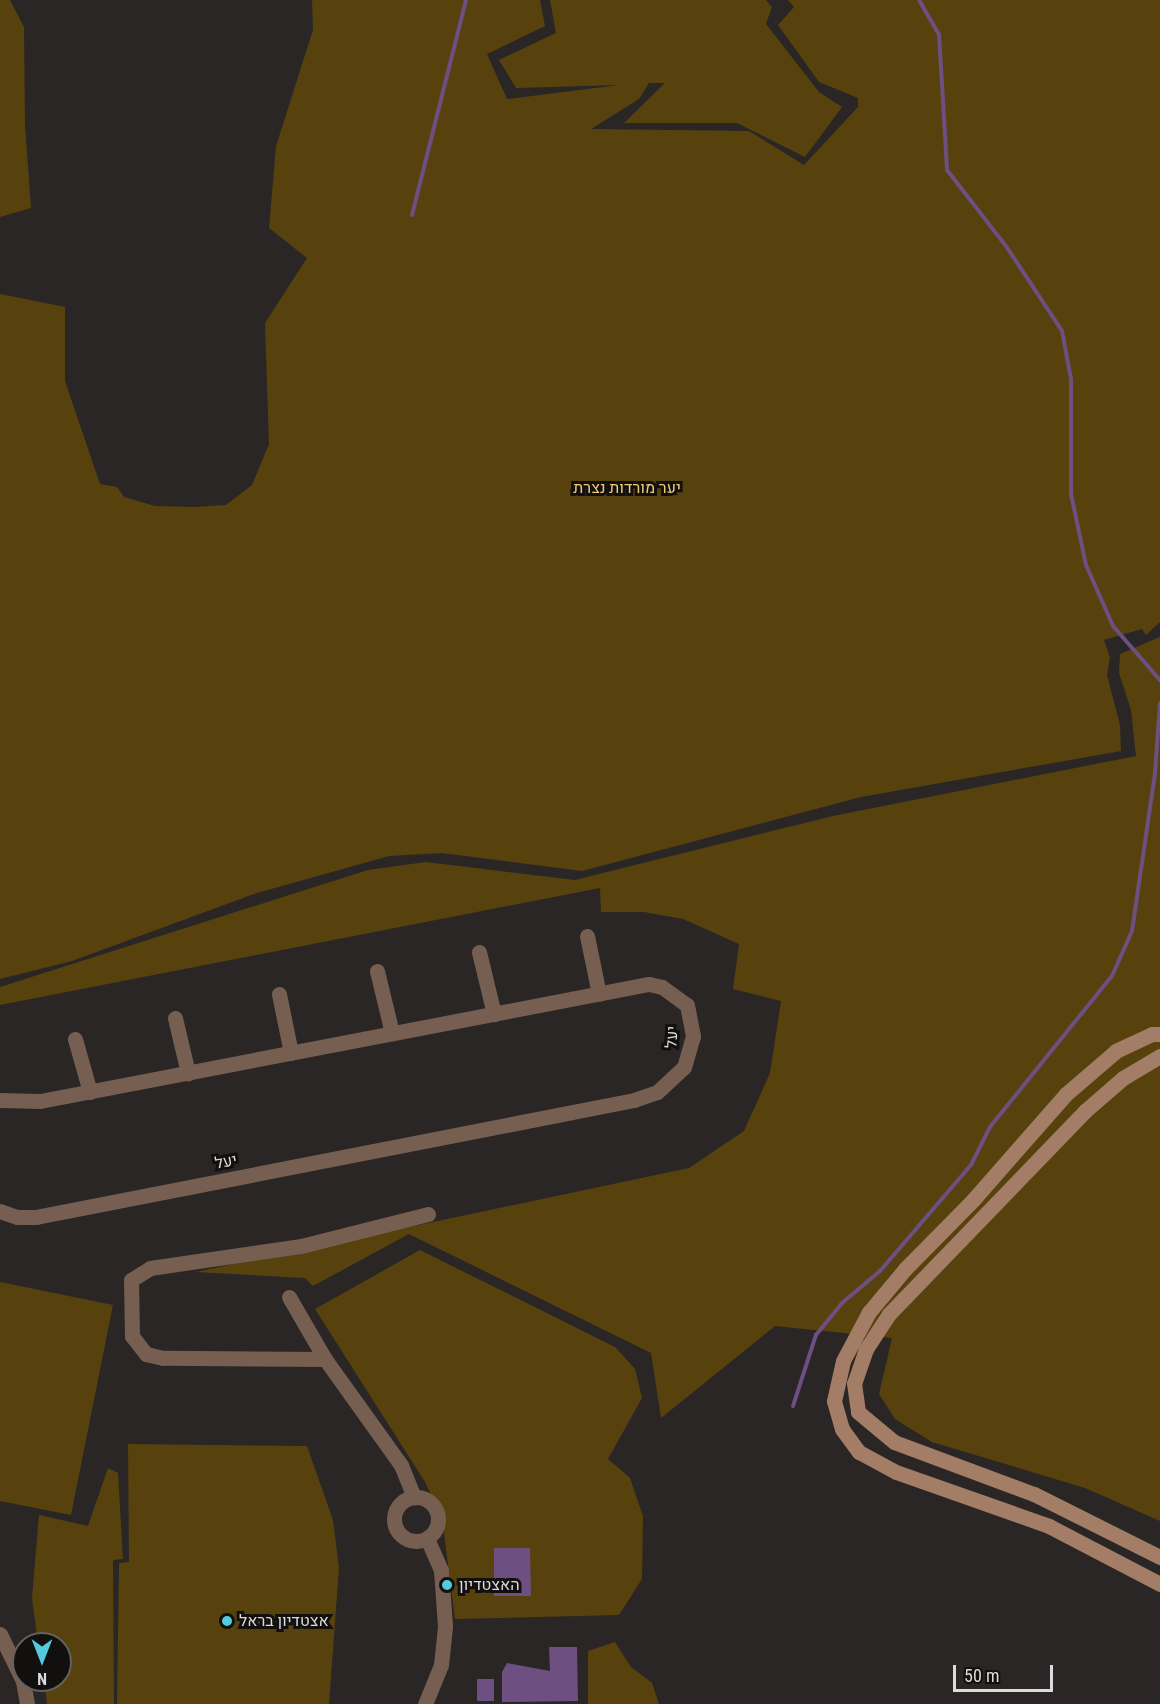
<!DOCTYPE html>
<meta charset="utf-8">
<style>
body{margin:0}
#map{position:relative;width:1160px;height:1704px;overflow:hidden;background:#2a2626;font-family:"Roboto Condensed",Heebo,sans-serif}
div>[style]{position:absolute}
.green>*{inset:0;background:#57420e}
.water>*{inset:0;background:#6d4f81}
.stream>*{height:4px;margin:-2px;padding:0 2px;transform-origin:2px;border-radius:2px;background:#6d4f81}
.street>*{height:15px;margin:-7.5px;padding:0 7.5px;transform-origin:7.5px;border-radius:7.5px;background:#765e50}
.street>.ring{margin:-7.5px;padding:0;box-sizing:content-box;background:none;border:15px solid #765e50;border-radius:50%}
.secondary>*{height:15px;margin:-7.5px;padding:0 7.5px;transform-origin:7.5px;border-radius:7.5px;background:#a37d66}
.dots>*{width:16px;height:16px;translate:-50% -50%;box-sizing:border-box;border:3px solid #11100f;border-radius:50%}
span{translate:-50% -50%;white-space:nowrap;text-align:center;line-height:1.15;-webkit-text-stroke:6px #11100f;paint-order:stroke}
.park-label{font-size:16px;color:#f1ca72}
.street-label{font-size:16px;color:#dcdada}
.poi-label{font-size:16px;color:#dcdada}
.left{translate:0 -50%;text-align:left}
.north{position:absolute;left:12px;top:1632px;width:60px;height:60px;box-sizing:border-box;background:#11100f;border:2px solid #626160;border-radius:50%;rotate:180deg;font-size:16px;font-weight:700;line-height:24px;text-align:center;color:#dcdada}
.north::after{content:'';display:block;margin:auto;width:21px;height:27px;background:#54cadd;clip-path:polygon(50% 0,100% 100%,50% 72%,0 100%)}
.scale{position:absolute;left:953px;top:1665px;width:100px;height:27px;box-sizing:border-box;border:3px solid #dcdada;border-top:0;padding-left:8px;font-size:18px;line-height:21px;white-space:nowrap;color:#dcdada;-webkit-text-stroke:4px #11100f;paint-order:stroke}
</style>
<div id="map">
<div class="green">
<div style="clip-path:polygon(0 0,10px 0,24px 27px,25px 125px,31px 208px,0 217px)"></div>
<div style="clip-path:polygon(312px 0,540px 0,545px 26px,487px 54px,507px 99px,619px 85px,516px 88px,499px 60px,556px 33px,550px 0,766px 0,772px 7px,766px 24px,819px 92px,842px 107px,805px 157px,737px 123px,624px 123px,665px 83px,649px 83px,639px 99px,591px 129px,749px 131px,804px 165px,858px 107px,858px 98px,819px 82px,778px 25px,794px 7px,788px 0,1160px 0,1160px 622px,1146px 635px,1142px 629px,1104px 640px,1110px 658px,1107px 675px,1120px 725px,1121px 751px,861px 797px,582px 871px,442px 853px,389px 856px,257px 893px,72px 961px,0 979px,0 294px,65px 307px,65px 381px,100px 484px,117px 487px,124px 497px,155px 506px,193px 507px,226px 505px,252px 485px,269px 444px,265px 323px,307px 258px,269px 228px,276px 146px,313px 30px)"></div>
<div style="clip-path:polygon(1160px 637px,1160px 1521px,1085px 1488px,932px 1442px,895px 1419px,879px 1394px,892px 1338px,775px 1326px,661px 1418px,651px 1353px,409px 1234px,313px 1286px,305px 1278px,196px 1272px,689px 1168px,744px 1131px,770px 1073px,781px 1001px,733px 989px,739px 944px,683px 919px,644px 912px,601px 912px,600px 888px,0 1005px,0 987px,368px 870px,426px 862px,575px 880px,833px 816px,1136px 756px,1131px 710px,1119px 673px,1120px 654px)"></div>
<div style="clip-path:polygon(420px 1250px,615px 1347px,635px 1369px,642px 1398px,608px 1459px,630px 1478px,643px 1516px,642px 1579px,619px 1615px,455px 1619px,442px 1517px,425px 1482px,315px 1309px)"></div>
<div style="clip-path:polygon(0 1282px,113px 1305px,71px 1515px,0 1501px)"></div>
<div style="clip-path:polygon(128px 1444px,307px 1446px,333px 1520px,339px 1568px,329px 1704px,117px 1704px,119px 1563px,129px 1562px)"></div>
<div style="clip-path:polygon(108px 1468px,118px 1473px,123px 1559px,113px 1560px,114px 1704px,47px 1704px,44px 1680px,60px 1680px,60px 1644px,38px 1644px,32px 1598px,39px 1515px,88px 1526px)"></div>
<div style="clip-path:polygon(615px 1642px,631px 1667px,652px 1683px,659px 1704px,588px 1704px,588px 1651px)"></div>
</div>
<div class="water">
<div style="clip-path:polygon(494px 1548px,530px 1548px,531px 1596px,494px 1596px)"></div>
<div style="clip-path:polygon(549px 1647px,577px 1647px,578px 1701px,502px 1702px,502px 1672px,507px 1663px,550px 1671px)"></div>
<div style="clip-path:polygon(477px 1679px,494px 1679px,494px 1701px,477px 1701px)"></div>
</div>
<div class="stream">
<div style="left:919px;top:0;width:39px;rotate:60deg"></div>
<div style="left:939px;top:34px;width:136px;rotate:86.6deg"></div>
<div style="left:947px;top:170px;width:96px;rotate:52.2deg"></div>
<div style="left:1006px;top:246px;width:102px;rotate:56.6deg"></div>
<div style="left:1062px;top:331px;width:49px;rotate:79.4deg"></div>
<div style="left:1071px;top:379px;width:115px;rotate:90deg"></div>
<div style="left:1071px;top:494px;width:73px;rotate:78.1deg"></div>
<div style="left:1086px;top:565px;width:67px;rotate:66.1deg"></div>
<div style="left:1113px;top:626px;width:72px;rotate:49deg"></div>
<div style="left:412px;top:215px;width:222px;rotate:-75.9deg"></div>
<div style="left:793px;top:1406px;width:75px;rotate:-72.1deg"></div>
<div style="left:816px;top:1335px;width:41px;rotate:-50.9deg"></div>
<div style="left:842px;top:1303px;width:50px;rotate:-40.1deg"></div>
<div style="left:880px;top:1271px;width:140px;rotate:-49.4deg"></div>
<div style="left:971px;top:1165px;width:42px;rotate:-63.4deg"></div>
<div style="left:990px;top:1127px;width:194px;rotate:-51.1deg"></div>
<div style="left:1112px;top:976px;width:49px;rotate:-66deg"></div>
<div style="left:1132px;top:931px;width:160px;rotate:-81.7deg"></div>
<div style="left:1155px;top:773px;width:70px;rotate:-85.9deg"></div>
</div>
<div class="street">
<div style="left:587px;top:936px;width:59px;rotate:78.3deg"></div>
<div style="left:479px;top:952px;width:64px;rotate:76.4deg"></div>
<div style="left:377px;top:971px;width:64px;rotate:76.4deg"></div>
<div style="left:279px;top:994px;width:60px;rotate:78.5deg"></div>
<div style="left:175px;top:1018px;width:57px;rotate:76.7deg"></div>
<div style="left:75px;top:1039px;width:55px;rotate:74.2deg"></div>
<div style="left:0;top:1100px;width:40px;rotate:1.4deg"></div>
<div style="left:40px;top:1101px;width:620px;rotate:-10.88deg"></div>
<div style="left:649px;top:984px;width:13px;rotate:13deg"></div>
<div style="left:662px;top:987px;width:31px;rotate:36deg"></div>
<div style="left:687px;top:1005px;width:32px;rotate:79deg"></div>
<div style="left:693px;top:1036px;width:32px;rotate:106deg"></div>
<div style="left:684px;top:1067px;width:37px;rotate:137deg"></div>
<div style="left:657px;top:1092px;width:24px;rotate:161deg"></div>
<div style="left:634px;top:1100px;width:609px;rotate:168.93deg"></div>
<div style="left:36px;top:1217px;width:19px;rotate:180deg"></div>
<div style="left:17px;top:1217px;width:18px;rotate:-161deg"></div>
<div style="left:289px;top:1297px;width:72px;rotate:59.9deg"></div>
<div style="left:325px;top:1359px;width:130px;rotate:54.4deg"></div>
<div style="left:401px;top:1465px;width:35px;rotate:68deg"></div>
<div style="left:325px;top:1359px;width:162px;rotate:-179.6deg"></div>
<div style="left:163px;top:1358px;width:17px;rotate:-167deg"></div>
<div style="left:146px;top:1354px;width:23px;rotate:-128deg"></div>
<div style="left:132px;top:1336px;width:56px;rotate:-91deg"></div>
<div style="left:131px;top:1280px;width:22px;rotate:-32deg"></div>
<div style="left:150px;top:1268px;width:153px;rotate:-8.3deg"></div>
<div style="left:301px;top:1246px;width:131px;rotate:-14.1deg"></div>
<div class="ring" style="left:394px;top:1497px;width:29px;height:29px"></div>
<div style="left:0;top:1634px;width:52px;rotate:63.9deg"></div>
<div style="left:23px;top:1681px;width:23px;rotate:80deg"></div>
<div style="left:425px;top:1704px;width:42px;rotate:-67.7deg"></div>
<div style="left:441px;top:1665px;width:39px;rotate:-84deg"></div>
<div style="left:445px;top:1626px;width:56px;rotate:-94.1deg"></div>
<div style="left:441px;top:1570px;width:35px;rotate:-114deg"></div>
</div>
<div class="secondary">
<div style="left:1160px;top:1034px;width:8px;rotate:180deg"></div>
<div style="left:1152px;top:1034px;width:40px;rotate:155deg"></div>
<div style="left:1116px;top:1051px;width:66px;rotate:139.3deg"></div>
<div style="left:1066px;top:1094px;width:141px;rotate:131.3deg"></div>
<div style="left:973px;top:1200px;width:97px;rotate:134.6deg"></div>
<div style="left:905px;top:1269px;width:56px;rotate:129.9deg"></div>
<div style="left:869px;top:1312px;width:55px;rotate:118deg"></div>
<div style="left:843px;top:1361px;width:41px;rotate:102.7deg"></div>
<div style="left:834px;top:1401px;width:29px;rotate:74deg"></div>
<div style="left:842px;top:1429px;width:29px;rotate:54deg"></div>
<div style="left:859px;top:1452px;width:42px;rotate:28.4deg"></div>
<div style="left:896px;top:1472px;width:162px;rotate:19.4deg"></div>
<div style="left:1049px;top:1526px;width:125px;rotate:27.6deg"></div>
<div style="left:1160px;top:1056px;width:43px;rotate:149.3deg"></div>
<div style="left:1123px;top:1078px;width:49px;rotate:139.1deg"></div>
<div style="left:1086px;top:1110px;width:284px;rotate:134deg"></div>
<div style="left:889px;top:1314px;width:42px;rotate:123.3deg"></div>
<div style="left:866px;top:1349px;width:36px;rotate:109deg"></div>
<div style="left:854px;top:1383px;width:29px;rotate:82deg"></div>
<div style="left:858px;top:1412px;width:47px;rotate:39.8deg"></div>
<div style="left:894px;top:1442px;width:149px;rotate:20.4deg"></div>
<div style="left:1034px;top:1494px;width:141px;rotate:26.6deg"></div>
</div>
<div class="dots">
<div style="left:447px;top:1585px;background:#54cadd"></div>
<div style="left:227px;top:1621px;background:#54cadd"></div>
</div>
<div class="park-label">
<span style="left:627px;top:488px">יער מורדות נצרת</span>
</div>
<div class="street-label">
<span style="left:672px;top:1037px;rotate:-87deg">יעל</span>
<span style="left:226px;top:1162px;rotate:-11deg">יעל</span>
</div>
<div class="poi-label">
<span class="left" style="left:459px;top:1585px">האצטדיון</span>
<span class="left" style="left:239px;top:1621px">אצטדיון בראל</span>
</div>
<div class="north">N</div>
<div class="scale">50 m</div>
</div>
